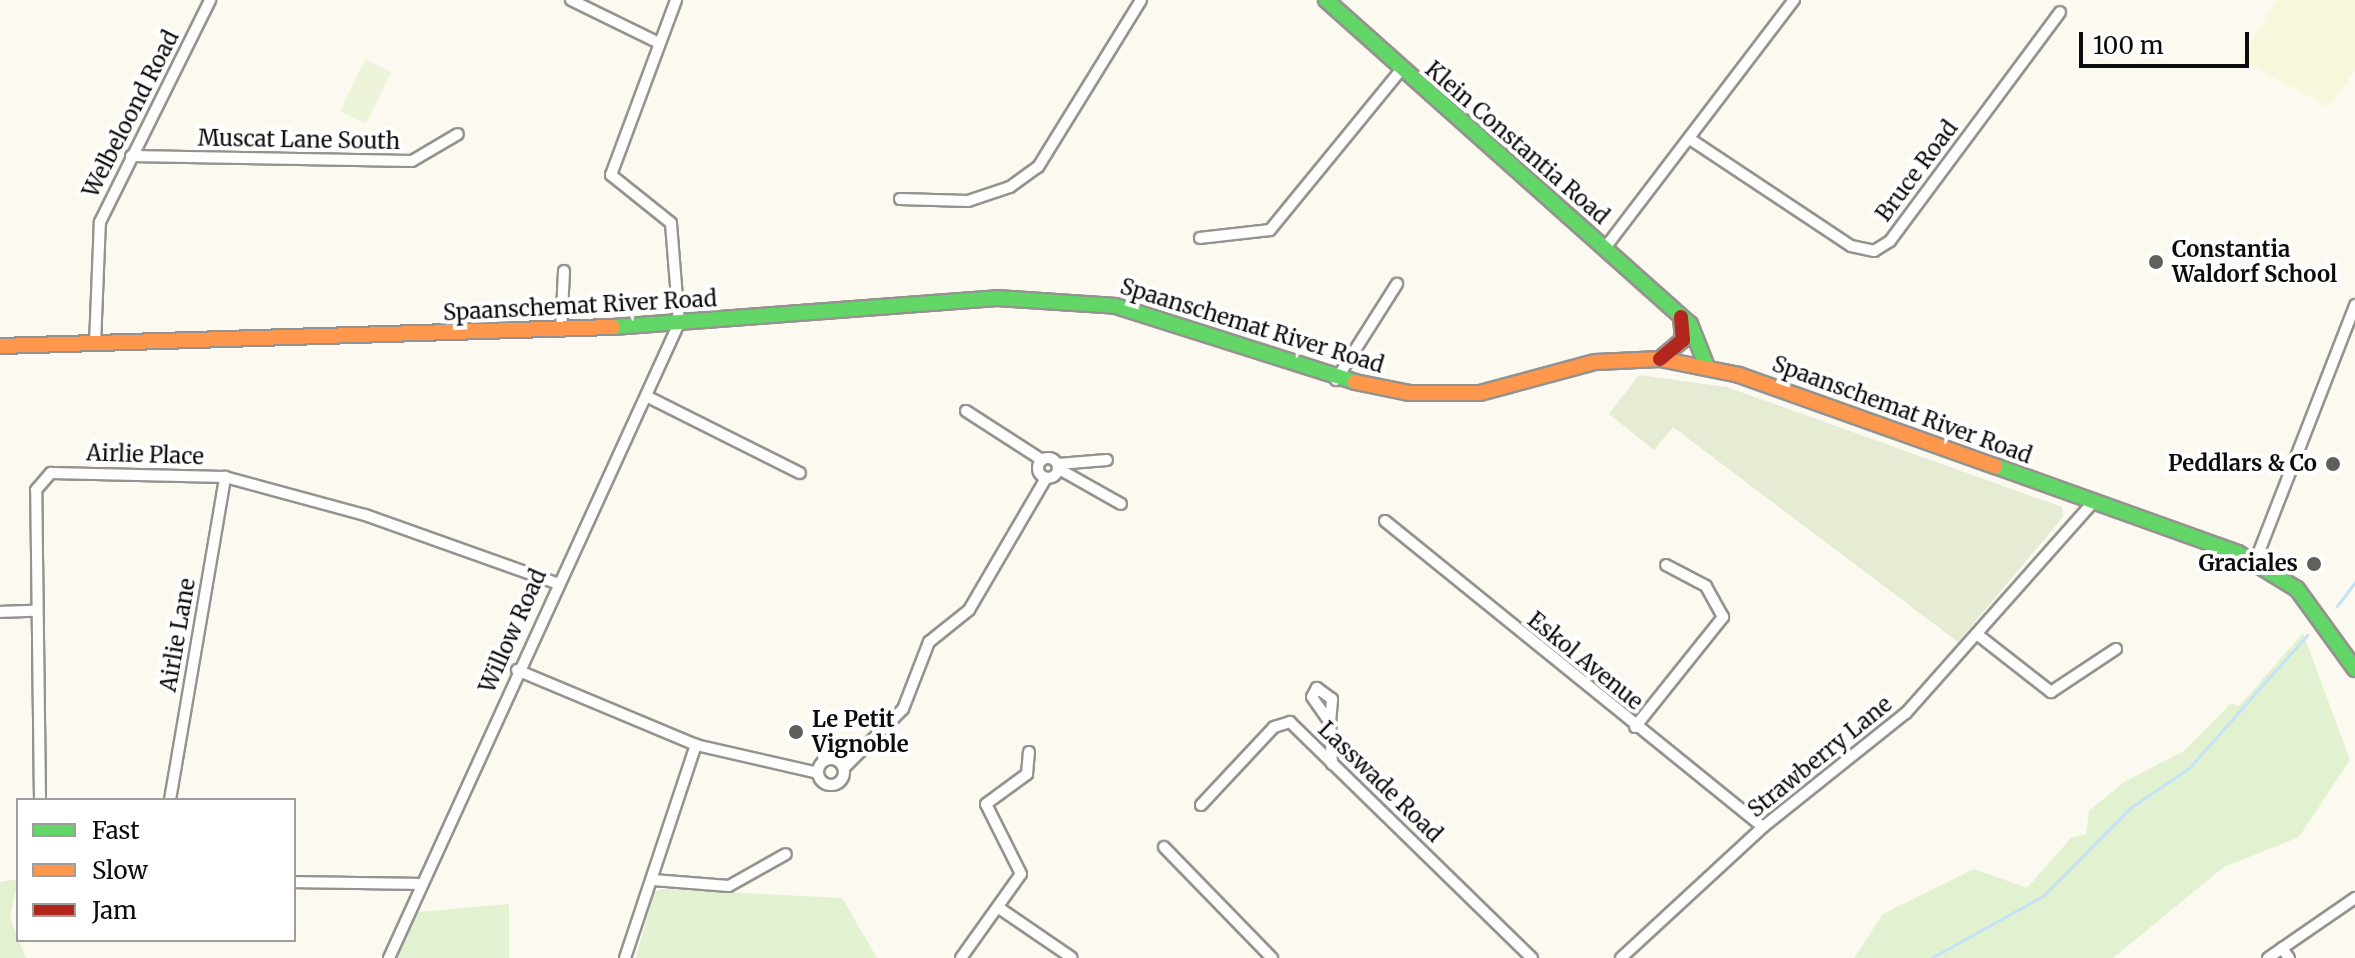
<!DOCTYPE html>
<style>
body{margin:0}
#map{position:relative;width:2355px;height:958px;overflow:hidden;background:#fbf9f0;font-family:Merriweather,serif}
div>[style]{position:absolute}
.farmland>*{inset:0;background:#f8f7dc}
.green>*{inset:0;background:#e2f1cf}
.cemetery>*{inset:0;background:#e5ecd3}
.pitch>*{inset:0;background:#ecf5d9}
.stream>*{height:3px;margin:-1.5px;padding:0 1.5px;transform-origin:1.5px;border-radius:1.5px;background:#c5e2f6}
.roads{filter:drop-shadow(2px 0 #94938f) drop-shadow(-2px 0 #94938f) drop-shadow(0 2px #94938f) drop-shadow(0 -2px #94938f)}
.street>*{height:10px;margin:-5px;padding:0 5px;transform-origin:5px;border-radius:5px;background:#fefefd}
.street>.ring{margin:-5px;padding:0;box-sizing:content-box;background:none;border:10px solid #fefefd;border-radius:50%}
.fast>*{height:14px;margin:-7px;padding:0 7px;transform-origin:7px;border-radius:7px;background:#63d668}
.slow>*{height:14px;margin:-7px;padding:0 7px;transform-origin:7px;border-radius:7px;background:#ff974d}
.jam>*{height:14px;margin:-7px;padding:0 7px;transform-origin:7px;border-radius:7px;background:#b3261e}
.dots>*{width:22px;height:22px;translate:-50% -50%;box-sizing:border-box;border:4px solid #fff;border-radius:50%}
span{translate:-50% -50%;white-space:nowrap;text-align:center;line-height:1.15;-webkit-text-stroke:8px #fff;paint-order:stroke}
.street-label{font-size:22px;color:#0c0c0c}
.poi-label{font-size:22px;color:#0c0c0c;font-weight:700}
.left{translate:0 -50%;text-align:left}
.right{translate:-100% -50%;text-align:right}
.legend{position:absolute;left:16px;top:798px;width:280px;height:144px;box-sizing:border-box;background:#fff;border:2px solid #9e9e9e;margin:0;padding:10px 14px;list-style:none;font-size:24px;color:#0c0c0c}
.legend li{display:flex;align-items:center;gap:16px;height:40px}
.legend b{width:40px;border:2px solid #9e9e9e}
.scale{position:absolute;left:2079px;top:32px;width:170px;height:36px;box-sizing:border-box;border:4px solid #0c0c0c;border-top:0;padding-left:10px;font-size:24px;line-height:28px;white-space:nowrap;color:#0c0c0c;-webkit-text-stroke:6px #fff;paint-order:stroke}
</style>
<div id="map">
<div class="farmland">
<div style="clip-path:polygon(2277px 0,2355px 0,2355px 70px,2328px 107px,2241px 59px)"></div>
</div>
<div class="green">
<div style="clip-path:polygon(2303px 633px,2350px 760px,2299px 837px,2224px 867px,2113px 958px,1854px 958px,1883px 914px,1974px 869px,2027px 888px,2071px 838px,2086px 834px,2089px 811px,2124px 782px,2184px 751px,2231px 703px,2239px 706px)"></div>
<div style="clip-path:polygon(18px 879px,10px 918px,26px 958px,0 958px,0 882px)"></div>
<div style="clip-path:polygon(663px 889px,842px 898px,877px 958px,636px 958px,654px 892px)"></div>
<div style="clip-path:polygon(509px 904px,509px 958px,389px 958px,408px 913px)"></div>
</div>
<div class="cemetery">
<div style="clip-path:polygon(1639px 375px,1727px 387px,2062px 507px,2063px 517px,1958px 642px,1673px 427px,1654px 450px,1609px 414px)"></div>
</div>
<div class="pitch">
<div style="clip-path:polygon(365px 59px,391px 72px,366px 124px,340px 111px)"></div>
</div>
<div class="stream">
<div style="left:2337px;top:606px;width:30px;rotate:-53deg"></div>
<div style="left:1931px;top:958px;width:128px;rotate:-29deg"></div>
<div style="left:2043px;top:896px;width:124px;rotate:-45.3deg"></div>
<div style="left:2130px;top:808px;width:71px;rotate:-34.1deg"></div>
<div style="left:2189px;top:768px;width:178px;rotate:-48.4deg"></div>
</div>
<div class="roads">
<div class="street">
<div style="left:571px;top:0;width:98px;rotate:26deg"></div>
<div style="left:1690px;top:139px;width:193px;rotate:33.6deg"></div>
<div style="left:1851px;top:246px;width:24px;rotate:12deg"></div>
<div style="left:1874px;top:251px;width:19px;rotate:-32deg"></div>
<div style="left:1890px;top:241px;width:285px;rotate:-53.4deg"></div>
<div style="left:131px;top:156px;width:281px;rotate:1deg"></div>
<div style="left:412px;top:161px;width:53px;rotate:-30.4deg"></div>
<div style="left:900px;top:199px;width:68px;rotate:1.7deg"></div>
<div style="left:968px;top:201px;width:44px;rotate:-18.4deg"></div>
<div style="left:1010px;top:187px;width:34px;rotate:-36deg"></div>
<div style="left:1038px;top:167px;width:196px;rotate:-58.3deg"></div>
<div style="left:1200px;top:238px;width:70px;rotate:-6.5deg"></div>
<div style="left:1270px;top:230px;width:207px;rotate:-50.7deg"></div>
<div style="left:1605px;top:248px;width:312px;rotate:-52.7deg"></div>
<div style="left:561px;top:331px;width:60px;rotate:-87.1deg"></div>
<div style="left:95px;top:344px;width:122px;rotate:-87.7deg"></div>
<div style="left:100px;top:222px;width:248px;rotate:-63.6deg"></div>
<div style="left:1336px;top:380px;width:114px;rotate:-57.6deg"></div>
<div style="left:646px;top:396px;width:172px;rotate:26.6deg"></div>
<div style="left:966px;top:411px;width:90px;rotate:32.8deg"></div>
<div class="ring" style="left:1038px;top:458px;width:10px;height:10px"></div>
<div style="left:1058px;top:464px;width:49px;rotate:-4.7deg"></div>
<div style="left:1059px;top:469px;width:71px;rotate:29.4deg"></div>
<div style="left:1385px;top:521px;width:486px;rotate:39deg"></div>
<div style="left:2255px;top:562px;width:276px;rotate:-68.7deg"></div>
<div style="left:0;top:612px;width:36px;rotate:-2deg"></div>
<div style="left:1978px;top:635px;width:93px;rotate:38deg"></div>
<div style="left:2051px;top:692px;width:78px;rotate:-33.5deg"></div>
<div style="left:517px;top:670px;width:194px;rotate:22.7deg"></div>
<div style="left:696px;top:745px;width:125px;rotate:12.9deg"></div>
<div style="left:1330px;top:723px;width:24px;rotate:-85deg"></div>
<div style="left:1332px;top:699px;width:19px;rotate:-144deg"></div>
<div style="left:1317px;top:688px;width:10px;rotate:119deg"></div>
<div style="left:1312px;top:697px;width:32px;rotate:55deg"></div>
<div style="left:1330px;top:723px;width:41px;rotate:87.2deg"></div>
<div style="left:1635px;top:727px;width:141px;rotate:-51.3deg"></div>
<div style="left:1723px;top:617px;width:35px;rotate:-119deg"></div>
<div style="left:1706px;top:586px;width:45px;rotate:-152.3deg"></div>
<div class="ring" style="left:818px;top:759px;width:16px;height:16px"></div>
<div style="left:844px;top:768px;width:83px;rotate:-45deg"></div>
<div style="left:903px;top:709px;width:72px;rotate:-68.8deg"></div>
<div style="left:929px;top:642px;width:51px;rotate:-38.7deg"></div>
<div style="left:969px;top:610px;width:153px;rotate:-59.7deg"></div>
<div style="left:40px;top:800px;width:310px;rotate:-90.7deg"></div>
<div style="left:36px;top:490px;width:23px;rotate:-49deg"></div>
<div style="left:51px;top:473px;width:174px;rotate:1.3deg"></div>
<div style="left:225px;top:477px;width:145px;rotate:15.2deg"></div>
<div style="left:365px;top:515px;width:203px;rotate:19.6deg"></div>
<div style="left:170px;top:800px;width:328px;rotate:-80.3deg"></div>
<div style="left:1201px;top:805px;width:107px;rotate:-46.9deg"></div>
<div style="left:1274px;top:727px;width:17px;rotate:-17deg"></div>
<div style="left:1290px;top:722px;width:338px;rotate:44.3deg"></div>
<div style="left:1164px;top:847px;width:155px;rotate:45.8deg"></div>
<div style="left:653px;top:880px;width:76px;rotate:4.5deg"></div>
<div style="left:729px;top:886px;width:65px;rotate:-29.3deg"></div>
<div style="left:294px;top:882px;width:126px;rotate:0.9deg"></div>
<div style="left:999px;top:908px;width:88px;rotate:34.4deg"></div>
<div style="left:2282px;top:948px;width:12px;rotate:55deg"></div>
<div style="left:389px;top:958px;width:698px;rotate:-65.45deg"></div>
<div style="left:679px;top:323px;width:100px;rotate:-94.6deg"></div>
<div style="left:671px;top:223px;width:77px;rotate:-141.3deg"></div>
<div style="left:611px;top:175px;width:187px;rotate:-69.6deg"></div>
<div style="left:625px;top:958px;width:225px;rotate:-71.6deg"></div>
<div style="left:961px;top:958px;width:103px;rotate:-54.5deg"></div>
<div style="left:1021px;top:874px;width:78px;rotate:-116.6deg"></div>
<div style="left:986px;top:804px;width:51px;rotate:-36.2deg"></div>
<div style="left:1027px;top:774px;width:22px;rotate:-85deg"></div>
<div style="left:1621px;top:958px;width:193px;rotate:-42.7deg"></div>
<div style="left:1763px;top:827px;width:183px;rotate:-38.6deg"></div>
<div style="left:1906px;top:713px;width:283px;rotate:-48.4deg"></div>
<div style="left:2268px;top:958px;width:106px;rotate:-34.6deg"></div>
</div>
<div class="fast">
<div style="left:1326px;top:0;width:487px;rotate:41.7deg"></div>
<div style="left:1690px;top:324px;width:46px;rotate:68.4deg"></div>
<div style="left:613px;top:327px;width:385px;rotate:-4.3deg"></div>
<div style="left:997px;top:298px;width:119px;rotate:3.8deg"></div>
<div style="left:1116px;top:306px;width:251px;rotate:17.6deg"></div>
<div style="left:1995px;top:466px;width:258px;rotate:19.7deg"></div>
<div style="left:2238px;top:553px;width:69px;rotate:31.4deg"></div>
<div style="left:2297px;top:589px;width:99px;rotate:54.1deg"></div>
</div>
<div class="slow">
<div style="left:0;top:346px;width:613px;rotate:-1.78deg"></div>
<div style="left:1355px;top:382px;width:55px;rotate:11.5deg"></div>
<div style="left:1409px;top:393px;width:71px"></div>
<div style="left:1480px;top:393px;width:119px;rotate:-15.1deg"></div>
<div style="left:1595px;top:362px;width:65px;rotate:-2.6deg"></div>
<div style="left:1660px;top:359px;width:81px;rotate:11.4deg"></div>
<div style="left:1739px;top:375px;width:272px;rotate:19.6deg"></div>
</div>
<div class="jam">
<div style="left:1660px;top:359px;width:30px;rotate:-40deg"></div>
<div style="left:1683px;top:340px;width:23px;rotate:-95deg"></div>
</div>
</div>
<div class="dots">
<div style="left:2156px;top:262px;background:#605f5c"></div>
<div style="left:2333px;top:464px;background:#605f5c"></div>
<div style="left:2314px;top:564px;background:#605f5c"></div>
<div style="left:796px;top:732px;background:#605f5c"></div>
</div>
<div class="street-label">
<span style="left:131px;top:114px;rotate:-63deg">Welbeloond Road</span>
<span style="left:299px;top:140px;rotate:1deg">Muscat Lane South</span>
<span style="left:1517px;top:143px;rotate:41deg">Klein Constantia Road</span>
<span style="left:1917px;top:171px;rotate:-53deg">Bruce Road</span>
<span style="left:580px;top:306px;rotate:-3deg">Spaanschemat River Road</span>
<span style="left:1252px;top:326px;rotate:17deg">Spaanschemat River Road</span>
<span style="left:1902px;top:410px;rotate:20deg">Spaanschemat River Road</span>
<span style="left:145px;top:455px;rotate:2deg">Airlie Place</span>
<span style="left:513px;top:631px;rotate:-66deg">Willow Road</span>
<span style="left:178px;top:635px;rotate:-80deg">Airlie Lane</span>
<span style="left:1585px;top:661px;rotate:39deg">Eskol Avenue</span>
<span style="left:1820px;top:757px;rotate:-39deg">Strawberry Lane</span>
<span style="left:1380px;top:782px;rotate:44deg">Lasswade Road</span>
</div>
<div class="poi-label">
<span class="left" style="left:2172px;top:262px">Constantia<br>Waldorf School</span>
<span class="right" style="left:2317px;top:464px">Peddlars &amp; Co</span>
<span class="right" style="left:2298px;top:564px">Graciales</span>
<span class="left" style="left:812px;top:732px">Le Petit<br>Vignoble</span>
</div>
<ul class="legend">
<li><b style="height:10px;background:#63d668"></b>Fast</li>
<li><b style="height:10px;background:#ff974d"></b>Slow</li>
<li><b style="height:10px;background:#b3261e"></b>Jam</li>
</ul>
<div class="scale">100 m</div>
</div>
